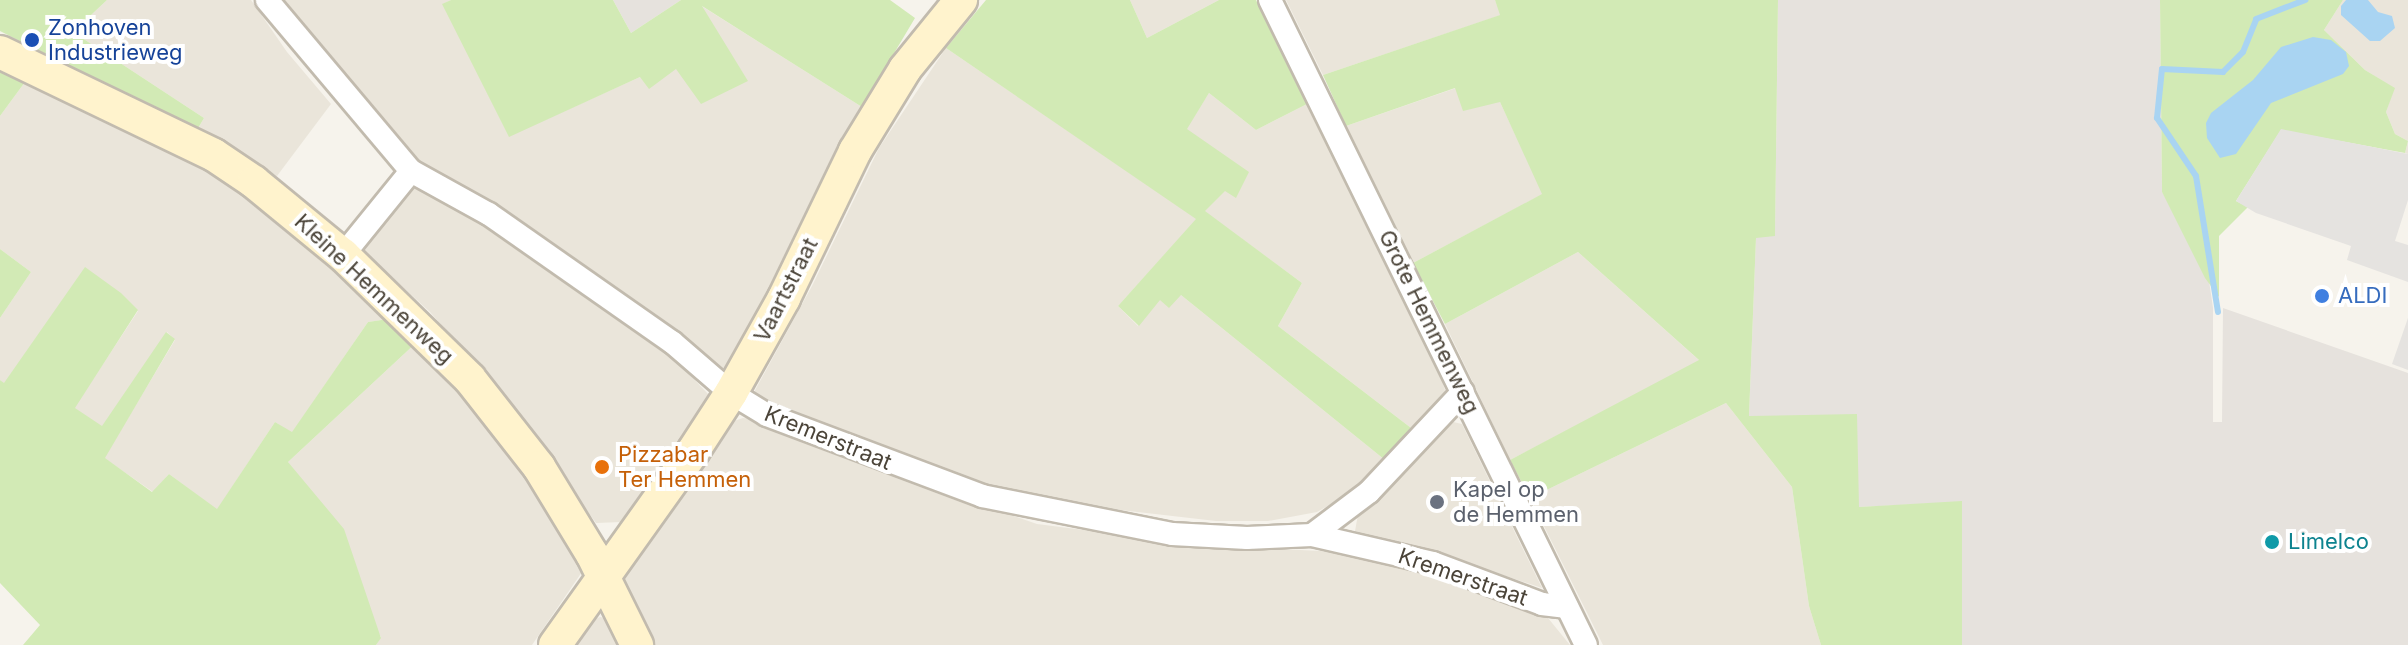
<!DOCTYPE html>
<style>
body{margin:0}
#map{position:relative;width:2408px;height:645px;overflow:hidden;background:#f6f3ec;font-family:Inter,sans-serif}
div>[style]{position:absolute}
.residential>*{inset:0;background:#eae5da}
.industrial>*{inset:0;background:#e6e2dd}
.green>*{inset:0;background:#d2eab5}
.parking>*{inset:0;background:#e5e3e0}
.water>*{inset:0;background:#a9d4f2}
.stream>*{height:6px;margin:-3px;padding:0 3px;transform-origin:3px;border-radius:3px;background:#a9d4f2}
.roads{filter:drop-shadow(2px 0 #c2bbae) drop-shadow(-2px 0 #c2bbae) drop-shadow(0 2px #c2bbae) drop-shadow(0 -2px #c2bbae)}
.street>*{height:22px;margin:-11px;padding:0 11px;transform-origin:11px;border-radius:11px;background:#fff}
.secondary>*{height:32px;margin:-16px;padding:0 16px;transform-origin:16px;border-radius:16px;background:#fff3cd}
.dots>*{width:22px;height:22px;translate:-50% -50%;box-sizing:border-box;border:4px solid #fff;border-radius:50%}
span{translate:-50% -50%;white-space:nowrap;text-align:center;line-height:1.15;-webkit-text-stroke:8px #fff;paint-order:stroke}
.transit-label{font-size:22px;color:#164399}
.left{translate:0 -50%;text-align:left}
.street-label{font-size:22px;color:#4b4439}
.shop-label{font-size:22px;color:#366cbe}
.food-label{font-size:22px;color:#c56008}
.worship-label{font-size:22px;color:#5b616d}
.culture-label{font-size:22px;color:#0d838f}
</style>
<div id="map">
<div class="residential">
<div style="clip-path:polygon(107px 0,251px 0,287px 52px,331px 104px,277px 176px,197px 130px,204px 118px,73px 32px)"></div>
<div style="clip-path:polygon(276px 0,451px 0,443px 4px,509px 136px,640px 77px,676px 69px,747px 80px,700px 5px,862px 107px,751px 325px,726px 368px,720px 369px,418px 166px)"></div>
<div style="clip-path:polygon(1130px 0,1219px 0,1147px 38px)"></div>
<div style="clip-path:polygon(1286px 0,1495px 0,1501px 15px,1323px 75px)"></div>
<div style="clip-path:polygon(2343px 0,2408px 0,2408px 154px,2405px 153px,2408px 141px,2395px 134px,2386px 112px,2394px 88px,2365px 70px,2324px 30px)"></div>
<div style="clip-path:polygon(946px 48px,1197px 219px,1118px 306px,1138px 326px,1160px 299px,1181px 295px,1385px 460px,1347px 495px,1317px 512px,1268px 521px,1216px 521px,1068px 504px,966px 480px,869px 444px,753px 394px,812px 286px,879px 148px)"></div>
<div style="clip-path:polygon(25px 82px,227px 178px,395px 318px,368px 322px,292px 433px,275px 422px,217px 510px,169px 474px,153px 492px,104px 458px,175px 340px,167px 332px,102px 427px,74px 408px,138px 311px,85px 268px,4px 384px,0 380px,0 318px,31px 272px,0 249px,0 116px)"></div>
<div style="clip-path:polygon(1456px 88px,1500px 102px,1543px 194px,1413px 263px,1346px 126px)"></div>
<div style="clip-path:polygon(1209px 93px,1256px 130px,1307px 104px,1440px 375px,1445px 390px,1443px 400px,1415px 431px,1278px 326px,1302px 283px,1204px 211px,1225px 190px,1236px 197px,1186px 129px)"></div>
<div style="clip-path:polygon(415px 187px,487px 222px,668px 352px,709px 395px,706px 409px,621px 522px,596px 523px,500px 391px,430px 312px,361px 249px,405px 189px)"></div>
<div style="clip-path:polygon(1578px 252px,1700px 361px,1510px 460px,1445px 324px)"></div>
<div style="clip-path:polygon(418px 341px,492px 416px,584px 569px,532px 645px,376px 645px,381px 637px,288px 462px)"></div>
<div style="clip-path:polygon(1726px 403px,1792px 487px,1809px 606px,1821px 645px,1603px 645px,1530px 498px)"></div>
<div style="clip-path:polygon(743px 418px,751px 419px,830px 453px,1037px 524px,1202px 545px,1321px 551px,1394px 562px,1470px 585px,1548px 618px,1570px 645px,652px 645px,626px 594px,624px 578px,629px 561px,731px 422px)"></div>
<div style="clip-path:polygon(1449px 421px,1462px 424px,1542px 588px,1445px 556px,1373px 541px,1355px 531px,1359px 509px)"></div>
<div style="clip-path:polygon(600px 617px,609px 619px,625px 645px,575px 645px,591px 621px)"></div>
</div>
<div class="industrial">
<div style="clip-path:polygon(613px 0,681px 0,631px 33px)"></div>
<div style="clip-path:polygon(1778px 0,2160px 0,2162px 192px,2207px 267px,2213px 308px,2213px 422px,2222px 422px,2223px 308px,2408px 373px,2408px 645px,1962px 645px,1962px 502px,1859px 507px,1749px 416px,1756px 237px,1775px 235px)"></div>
</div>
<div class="green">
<div style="clip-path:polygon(0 0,107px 0,73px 32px,204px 118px,197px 130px,0 31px)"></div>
<div style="clip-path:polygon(451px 0,613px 0,631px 33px,681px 0,890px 0,915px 18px,862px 107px,702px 6px,748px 81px,701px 104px,676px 69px,649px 89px,640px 77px,509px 137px,442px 4px)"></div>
<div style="clip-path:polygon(986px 0,1130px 0,1147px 38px,1219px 0,1256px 0,1307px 104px,1256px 130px,1209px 93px,1187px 129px,1249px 172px,1236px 198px,1225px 191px,1205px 211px,1302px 283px,1278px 326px,1415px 431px,1385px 460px,1181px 295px,1169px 308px,1160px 300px,1139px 326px,1118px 306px,1196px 219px,946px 48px)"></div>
<div style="clip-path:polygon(1495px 0,1778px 0,1775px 236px,1756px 238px,1749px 416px,1857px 414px,1859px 507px,1962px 501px,1962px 645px,1821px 645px,1809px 606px,1792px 487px,1726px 403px,1530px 498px,1510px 460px,1699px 360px,1578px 252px,1445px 324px,1413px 263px,1542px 194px,1500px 102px,1463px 111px,1455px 88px,1346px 126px,1323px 75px,1500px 15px)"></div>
<div style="clip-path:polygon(2160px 0,2343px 0,2324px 30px,2365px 70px,2395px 88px,2386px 112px,2395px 134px,2408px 141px,2405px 153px,2281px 130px,2236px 201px,2248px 207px,2219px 236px,2219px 297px,2205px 278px,2162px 192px)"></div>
<div style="clip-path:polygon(0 69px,25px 82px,0 116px)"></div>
<div style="clip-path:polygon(0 249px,31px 272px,0 318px)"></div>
<div style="clip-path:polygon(85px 267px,121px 293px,138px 310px,75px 408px,102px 426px,166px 332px,175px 339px,105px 458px,152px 492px,169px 474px,217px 509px,275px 422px,292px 432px,368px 322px,395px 318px,418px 341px,288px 462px,344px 529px,381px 638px,376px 645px,23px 645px,40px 625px,0 583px,0 380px,4px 383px)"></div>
</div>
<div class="parking">
<div style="clip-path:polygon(2281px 129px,2408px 154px,2408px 200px,2395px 241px,2408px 245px,2408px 282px,2347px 260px,2351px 246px,2256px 213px,2236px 201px)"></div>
<div style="clip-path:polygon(2408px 318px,2408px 370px,2392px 364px)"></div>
</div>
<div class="water">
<div style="clip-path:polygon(2346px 0,2368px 0,2378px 12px,2392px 16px,2395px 28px,2380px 41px,2370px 41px,2341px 15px,2341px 6px)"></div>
<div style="clip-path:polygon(2313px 37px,2331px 40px,2346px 52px,2349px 66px,2343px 74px,2271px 103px,2236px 154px,2220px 158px,2207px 138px,2206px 123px,2211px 113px,2253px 80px,2281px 47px)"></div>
</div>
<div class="stream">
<div style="left:2218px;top:312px;width:138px;rotate:-99.2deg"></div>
<div style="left:2196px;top:176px;width:70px;rotate:-123.9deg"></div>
<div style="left:2157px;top:118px;width:49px;rotate:-84.2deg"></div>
<div style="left:2162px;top:69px;width:61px;rotate:2.8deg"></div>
<div style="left:2223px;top:72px;width:28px;rotate:-45deg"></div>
<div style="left:2243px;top:52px;width:35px;rotate:-68deg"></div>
<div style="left:2256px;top:19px;width:53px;rotate:-21.2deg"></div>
</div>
<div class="roads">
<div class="street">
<div style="left:267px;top:0;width:224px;rotate:49.9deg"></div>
<div style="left:411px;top:171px;width:89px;rotate:28.9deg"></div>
<div style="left:489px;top:214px;width:223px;rotate:35deg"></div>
<div style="left:672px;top:342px;width:78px;rotate:40.8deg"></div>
<div style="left:731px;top:393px;width:42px;rotate:31.4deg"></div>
<div style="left:767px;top:415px;width:230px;rotate:20.6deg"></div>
<div style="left:982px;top:496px;width:194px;rotate:11.3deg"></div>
<div style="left:1172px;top:534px;width:75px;rotate:3.1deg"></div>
<div style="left:1247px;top:538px;width:65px;rotate:-2.6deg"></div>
<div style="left:1312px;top:535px;width:124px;rotate:13deg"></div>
<div style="left:1433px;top:563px;width:116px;rotate:20.6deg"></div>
<div style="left:1542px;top:604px;width:25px;rotate:7deg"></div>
<div style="left:1270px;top:0;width:718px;rotate:63.9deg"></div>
<div style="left:343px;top:255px;width:108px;rotate:-51deg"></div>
<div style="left:1312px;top:535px;width:71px;rotate:-37deg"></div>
<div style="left:1369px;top:492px;width:137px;rotate:-46.8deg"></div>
</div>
<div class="secondary">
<div style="left:0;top:52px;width:237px;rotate:25.7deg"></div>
<div style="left:214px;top:155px;width:48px;rotate:34deg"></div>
<div style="left:254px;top:182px;width:115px;rotate:39.4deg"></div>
<div style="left:343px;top:255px;width:177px;rotate:44.3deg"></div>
<div style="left:470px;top:379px;width:112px;rotate:51.9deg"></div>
<div style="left:539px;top:467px;width:102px;rotate:58.7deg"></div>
<div style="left:592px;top:554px;width:102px;rotate:63.7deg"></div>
<div style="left:555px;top:645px;width:239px;rotate:-54.5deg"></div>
<div style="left:694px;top:450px;width:68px;rotate:-57deg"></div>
<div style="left:731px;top:393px;width:109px;rotate:-60.8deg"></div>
<div style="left:784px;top:298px;width:163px;rotate:-64.2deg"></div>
<div style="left:855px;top:151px;width:96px;rotate:-58.6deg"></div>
<div style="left:905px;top:69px;width:89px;rotate:-50.9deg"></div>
</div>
</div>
<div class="dots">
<div style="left:32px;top:40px;background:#1a4fb4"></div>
<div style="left:2322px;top:296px;background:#3f7fe0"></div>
<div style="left:602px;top:467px;background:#e8710a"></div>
<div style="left:1437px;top:502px;background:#6b7280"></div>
<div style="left:2272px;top:542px;background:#0f9aa8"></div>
</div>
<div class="transit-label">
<span class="left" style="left:48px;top:40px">Zonhoven<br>Industrieweg</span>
</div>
<div class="street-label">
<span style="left:374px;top:289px;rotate:43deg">Kleine Hemmenweg</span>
<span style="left:786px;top:290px;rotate:-63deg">Vaartstraat</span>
<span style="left:1429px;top:322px;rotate:64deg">Grote Hemmenweg</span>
<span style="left:828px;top:438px;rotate:22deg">Kremerstraat</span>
<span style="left:1463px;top:577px;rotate:19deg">Kremerstraat</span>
</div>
<div class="shop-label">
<span class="left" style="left:2338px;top:296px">ALDI</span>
</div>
<div class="food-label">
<span class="left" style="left:618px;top:467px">Pizzabar<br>Ter Hemmen</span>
</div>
<div class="worship-label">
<span class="left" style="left:1453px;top:502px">Kapel op<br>de Hemmen</span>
</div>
<div class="culture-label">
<span class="left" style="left:2288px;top:542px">Limelco</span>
</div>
</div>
